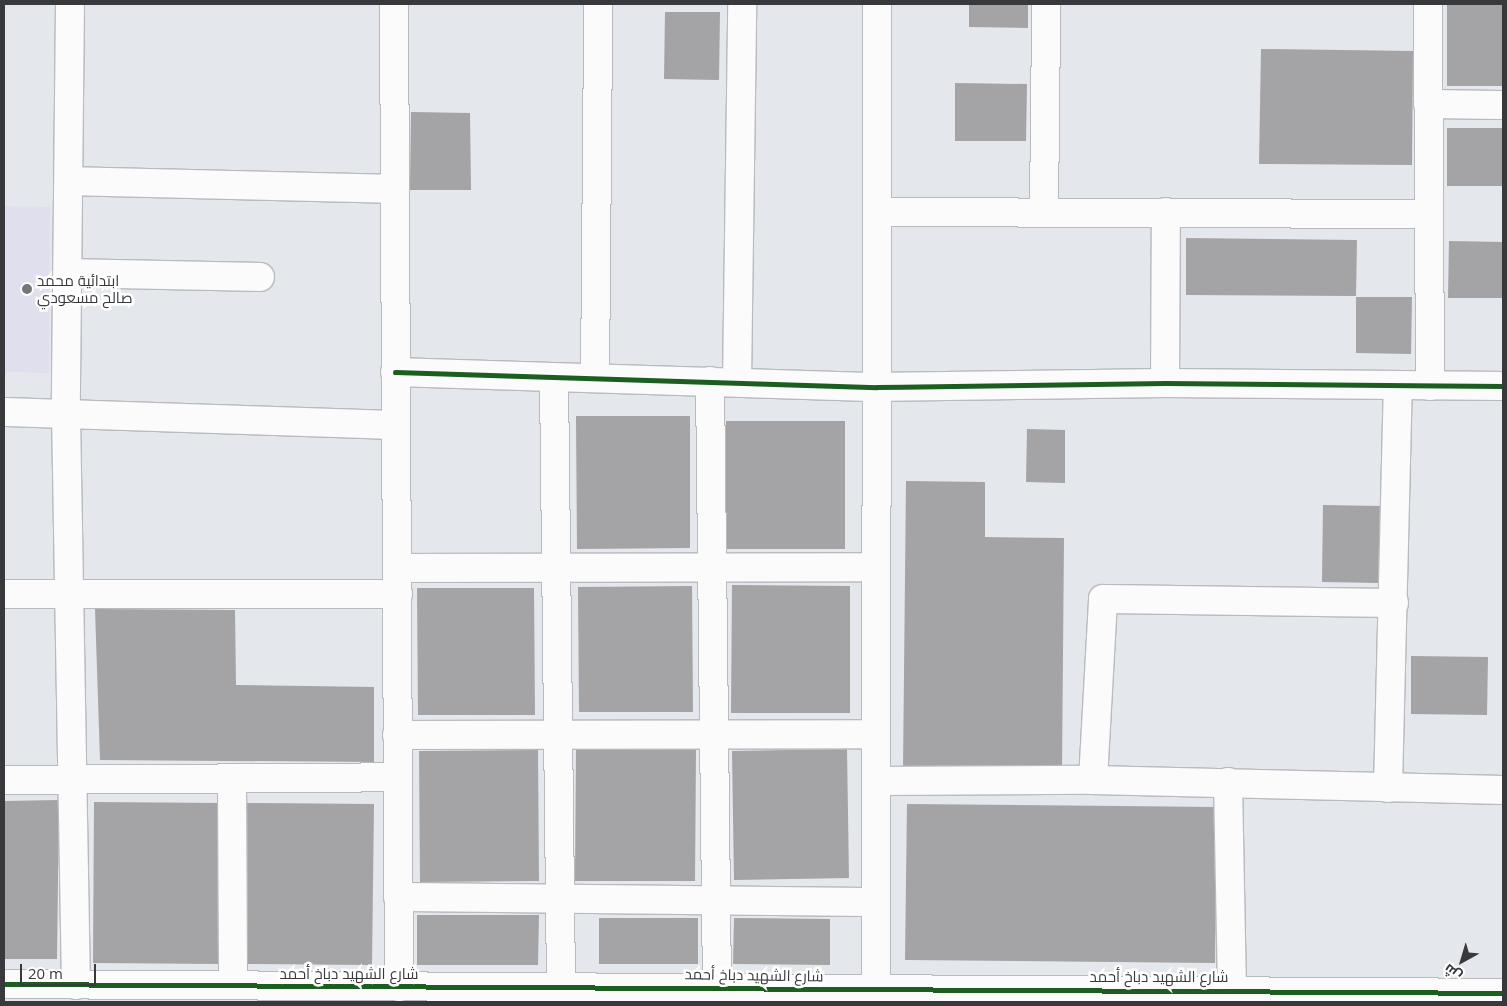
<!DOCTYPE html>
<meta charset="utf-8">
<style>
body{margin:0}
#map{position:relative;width:1507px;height:1006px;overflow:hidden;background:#e4e7ec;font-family:"Open Sans",Cairo,sans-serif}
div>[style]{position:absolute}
.education>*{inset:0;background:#e0dfed}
.building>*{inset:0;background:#a4a3a6}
.roads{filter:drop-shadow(1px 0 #b8babe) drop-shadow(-1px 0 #b8babe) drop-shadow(0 1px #b8babe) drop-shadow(0 -1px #b8babe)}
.minor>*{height:28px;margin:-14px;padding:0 14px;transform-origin:14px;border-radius:14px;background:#fbfbfc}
.cycleway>*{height:5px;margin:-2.5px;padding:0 2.5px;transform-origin:2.5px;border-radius:2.5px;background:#1b5e20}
.dots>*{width:14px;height:14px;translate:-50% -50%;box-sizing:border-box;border:2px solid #fff;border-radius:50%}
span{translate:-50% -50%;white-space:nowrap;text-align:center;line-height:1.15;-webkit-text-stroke:5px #fff;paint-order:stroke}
.poi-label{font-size:15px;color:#37393c}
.left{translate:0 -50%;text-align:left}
.street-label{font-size:15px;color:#37393c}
.frame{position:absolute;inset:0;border:5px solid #37393c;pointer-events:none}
.north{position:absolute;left:1437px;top:936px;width:50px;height:50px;-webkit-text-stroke:4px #fff;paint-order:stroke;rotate:219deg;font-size:14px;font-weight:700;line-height:20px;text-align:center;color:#37393c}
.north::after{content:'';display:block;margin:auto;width:18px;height:22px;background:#37393c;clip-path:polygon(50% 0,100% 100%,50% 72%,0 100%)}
.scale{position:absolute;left:20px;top:964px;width:76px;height:22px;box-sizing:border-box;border:2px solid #37393c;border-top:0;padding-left:6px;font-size:15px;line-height:18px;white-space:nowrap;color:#37393c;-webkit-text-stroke:4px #fff;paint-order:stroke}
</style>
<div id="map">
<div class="education">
<div style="clip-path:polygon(4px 206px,50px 207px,49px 373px,4px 372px)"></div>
</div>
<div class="building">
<div style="clip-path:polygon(969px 4px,1028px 4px,1028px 28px,969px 27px)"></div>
<div style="clip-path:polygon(1447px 4px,1503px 4px,1503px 86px,1447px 86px)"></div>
<div style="clip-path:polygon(665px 12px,720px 12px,719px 80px,664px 79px)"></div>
<div style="clip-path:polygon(1261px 49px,1413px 51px,1412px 165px,1259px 164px)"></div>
<div style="clip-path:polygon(955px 83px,1027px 84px,1026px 141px,955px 141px)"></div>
<div style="clip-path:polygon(411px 112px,470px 113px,471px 190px,410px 190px)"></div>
<div style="clip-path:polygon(1447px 128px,1503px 128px,1503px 186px,1447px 186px)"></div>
<div style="clip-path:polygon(1186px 238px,1357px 240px,1356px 296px,1186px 295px)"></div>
<div style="clip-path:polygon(1449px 241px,1503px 242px,1503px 298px,1448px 298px)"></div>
<div style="clip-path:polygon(1356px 297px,1412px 297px,1411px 354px,1356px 353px)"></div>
<div style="clip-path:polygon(576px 416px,690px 416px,690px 548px,577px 549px)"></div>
<div style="clip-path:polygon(726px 421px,845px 421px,845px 549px,725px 549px)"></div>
<div style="clip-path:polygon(1027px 429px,1065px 430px,1065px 483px,1026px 482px)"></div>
<div style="clip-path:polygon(906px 481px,985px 482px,985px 537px,1064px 538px,1062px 771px,903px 769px)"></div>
<div style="clip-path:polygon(1323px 505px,1381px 506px,1380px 583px,1322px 582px)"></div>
<div style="clip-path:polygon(732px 585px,850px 586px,850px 713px,731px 713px)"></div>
<div style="clip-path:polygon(692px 586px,693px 712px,579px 712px,578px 587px)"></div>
<div style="clip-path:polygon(417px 588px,534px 588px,535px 715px,418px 715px)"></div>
<div style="clip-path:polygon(95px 609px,235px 610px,236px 685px,374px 687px,374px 762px,100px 760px)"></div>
<div style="clip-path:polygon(1411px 656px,1488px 657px,1487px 715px,1411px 714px)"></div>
<div style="clip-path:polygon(576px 749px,696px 750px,695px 881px,575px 881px)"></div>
<div style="clip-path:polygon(847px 749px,849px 878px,734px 880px,732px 751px)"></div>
<div style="clip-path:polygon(538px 750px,539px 881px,420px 882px,419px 751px)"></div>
<div style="clip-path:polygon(59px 800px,57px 959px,4px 959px,4px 801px)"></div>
<div style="clip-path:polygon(94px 802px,223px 803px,222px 964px,93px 963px)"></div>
<div style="clip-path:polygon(245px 803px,374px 804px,372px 965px,244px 964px)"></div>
<div style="clip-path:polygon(907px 804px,1217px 807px,1215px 963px,905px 960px)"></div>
<div style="clip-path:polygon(417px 915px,539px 915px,538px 965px,417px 965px)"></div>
<div style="clip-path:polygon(599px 918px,698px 918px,698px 964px,599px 964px)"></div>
<div style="clip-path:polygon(734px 918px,830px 919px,830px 965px,733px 964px)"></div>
</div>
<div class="roads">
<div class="minor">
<div style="left:70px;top:4px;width:410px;rotate:90.6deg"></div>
<div style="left:66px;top:414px;width:571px;rotate:89deg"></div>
<div style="left:394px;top:4px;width:983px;rotate:89.71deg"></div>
<div style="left:1428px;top:4px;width:382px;rotate:89.7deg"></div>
<div style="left:1428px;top:104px;width:75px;rotate:0.8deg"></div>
<div style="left:69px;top:181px;width:326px;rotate:1.4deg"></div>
<div style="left:879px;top:212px;width:549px;rotate:0.21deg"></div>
<div style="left:1044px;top:212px;width:208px;rotate:-89.4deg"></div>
<div style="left:68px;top:273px;width:192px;rotate:1.2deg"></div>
<div style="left:395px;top:372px;width:482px;rotate:1.8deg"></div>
<div style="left:877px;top:387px;width:288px;rotate:-0.8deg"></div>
<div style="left:1165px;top:383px;width:338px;rotate:0.5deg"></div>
<div style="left:554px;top:378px;width:609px;rotate:89.34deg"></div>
<div style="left:595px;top:378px;width:374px;rotate:-89.5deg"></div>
<div style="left:710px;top:381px;width:606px;rotate:89.34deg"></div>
<div style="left:737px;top:381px;width:377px;rotate:-89.2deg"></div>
<div style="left:1165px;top:383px;width:171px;rotate:-89.7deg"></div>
<div style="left:4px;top:412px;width:391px;rotate:1.9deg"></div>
<div style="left:399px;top:568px;width:476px;rotate:-0.1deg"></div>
<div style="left:4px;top:594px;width:394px"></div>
<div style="left:397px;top:735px;width:478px;rotate:-0.1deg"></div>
<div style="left:4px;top:780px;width:392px;rotate:-0.4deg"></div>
<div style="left:232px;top:780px;width:205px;rotate:89.7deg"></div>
<div style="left:1093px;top:780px;width:181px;rotate:-86.8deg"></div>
<div style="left:1103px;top:599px;width:291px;rotate:0.8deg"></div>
<div style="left:877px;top:781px;width:216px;rotate:-0.3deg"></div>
<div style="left:1093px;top:780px;width:410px;rotate:1.4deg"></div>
<div style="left:1228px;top:782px;width:208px;rotate:88.9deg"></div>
<div style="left:1388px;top:788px;width:403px;rotate:-88.6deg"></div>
<div style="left:398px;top:897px;width:477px;rotate:0.6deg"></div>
<div style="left:4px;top:984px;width:1499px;rotate:0.34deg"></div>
<div style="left:876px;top:1002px;width:998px;rotate:-89.94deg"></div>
</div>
</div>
<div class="cycleway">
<div style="left:395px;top:372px;width:482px;rotate:1.8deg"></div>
<div style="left:877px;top:387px;width:288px;rotate:-0.8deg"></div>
<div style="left:1165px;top:383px;width:338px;rotate:0.5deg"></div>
<div style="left:4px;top:984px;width:1499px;rotate:0.34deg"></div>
</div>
<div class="dots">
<div style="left:27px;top:289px;background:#74767a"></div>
</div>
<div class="poi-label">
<span class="left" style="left:37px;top:289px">ابتدائية محمد<br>صالح مسعودي</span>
</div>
<div class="street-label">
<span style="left:349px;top:974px">شارع الشهيد دباخ أحمد</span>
<span style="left:754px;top:975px;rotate:1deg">شارع الشهيد دباخ أحمد</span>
<span style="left:1159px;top:977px">شارع الشهيد دباخ أحمد</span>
</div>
<div class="frame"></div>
<div class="north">ش</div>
<div class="scale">20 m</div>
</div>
